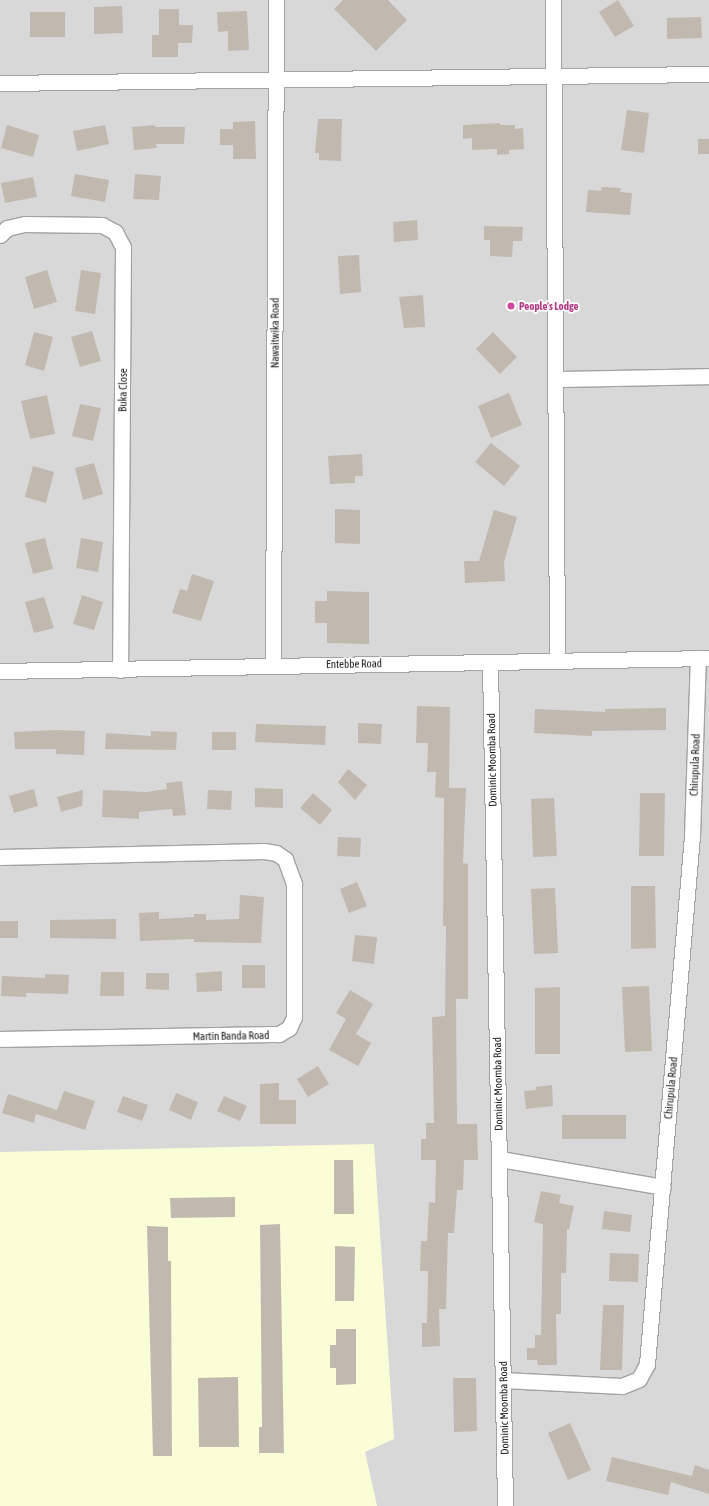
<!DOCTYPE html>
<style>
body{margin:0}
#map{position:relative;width:709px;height:1506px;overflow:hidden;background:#eceae0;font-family:"Asap Condensed",sans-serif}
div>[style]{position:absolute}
.residential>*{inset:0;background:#d9d8d8}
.education>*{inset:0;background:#fafed7}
.building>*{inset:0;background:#c1b9b0}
.roads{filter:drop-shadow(1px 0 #a2a2a2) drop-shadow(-1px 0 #a2a2a2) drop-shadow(0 1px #a2a2a2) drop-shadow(0 -1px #a2a2a2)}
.minor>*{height:15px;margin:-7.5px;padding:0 7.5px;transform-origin:7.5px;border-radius:7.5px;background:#fff}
.dots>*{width:11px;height:11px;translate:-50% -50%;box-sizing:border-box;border:2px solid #fff;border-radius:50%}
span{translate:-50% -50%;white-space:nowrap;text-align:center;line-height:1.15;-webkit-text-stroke:3.5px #fff;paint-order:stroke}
.hotel-label{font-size:11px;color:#b23c85;font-weight:700}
.left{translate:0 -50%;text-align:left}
.street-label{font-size:11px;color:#1b1b1b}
</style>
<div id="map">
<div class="residential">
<div style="clip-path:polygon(0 0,709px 0,709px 1506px,0 1506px)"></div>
</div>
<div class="education">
<div style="clip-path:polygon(374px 1144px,394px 1439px,365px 1452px,377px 1506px,0 1506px,0 1152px)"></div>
</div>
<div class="building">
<div style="clip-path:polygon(343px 0,388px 0,407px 20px,376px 51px,334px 9px)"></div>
<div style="clip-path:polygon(618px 0,634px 26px,615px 37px,599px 12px)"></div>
<div style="clip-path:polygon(122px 6px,123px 33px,94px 34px,94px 7px)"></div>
<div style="clip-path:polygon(159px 9px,179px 9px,179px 25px,193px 25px,192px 43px,178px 43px,178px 57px,152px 57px,152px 35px,159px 35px)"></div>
<div style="clip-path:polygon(247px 11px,249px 50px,228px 51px,228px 31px,218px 32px,217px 12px)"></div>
<div style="clip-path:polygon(30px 12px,65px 12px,65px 37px,30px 37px)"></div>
<div style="clip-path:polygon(701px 17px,702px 38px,667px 39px,667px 18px)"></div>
<div style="clip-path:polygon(627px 110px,649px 113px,644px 153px,621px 150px)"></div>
<div style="clip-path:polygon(318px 119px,342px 119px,341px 161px,319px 160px,319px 153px,315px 153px)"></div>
<div style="clip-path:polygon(255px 121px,256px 159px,233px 159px,233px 145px,220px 145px,220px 129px,233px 129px,233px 122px)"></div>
<div style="clip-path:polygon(500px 123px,500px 125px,515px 125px,515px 129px,523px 128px,524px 149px,509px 150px,509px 154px,497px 155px,497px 149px,472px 150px,472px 138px,463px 139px,463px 125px)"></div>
<div style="clip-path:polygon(7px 125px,39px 135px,33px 157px,1px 148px)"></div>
<div style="clip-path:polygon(105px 125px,109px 144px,77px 151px,73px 131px)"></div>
<div style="clip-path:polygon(155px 125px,155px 127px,185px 127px,184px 144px,156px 144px,157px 148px,134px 150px,132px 127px)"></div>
<div style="clip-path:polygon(698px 139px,709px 139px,709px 154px,698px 154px)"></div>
<div style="clip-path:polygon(75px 174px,109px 180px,105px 202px,71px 196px)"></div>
<div style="clip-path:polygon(135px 174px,161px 176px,159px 200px,133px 199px)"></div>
<div style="clip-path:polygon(33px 177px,37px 197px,5px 203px,1px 183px)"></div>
<div style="clip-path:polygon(602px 187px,621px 188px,620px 192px,632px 193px,630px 215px,586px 212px,588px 190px,601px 191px)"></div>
<div style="clip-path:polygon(417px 220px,418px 240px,394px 242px,393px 222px)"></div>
<div style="clip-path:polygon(484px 226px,523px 227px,522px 241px,513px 241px,512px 257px,490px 256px,490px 240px,484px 240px)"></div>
<div style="clip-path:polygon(359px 255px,361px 292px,340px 294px,338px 256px)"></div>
<div style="clip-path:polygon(47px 270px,57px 302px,34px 309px,25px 277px)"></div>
<div style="clip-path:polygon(81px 270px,101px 273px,95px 314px,75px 311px)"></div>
<div style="clip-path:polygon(423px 295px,425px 327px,404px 328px,399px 297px)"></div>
<div style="clip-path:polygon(92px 331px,101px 361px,80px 367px,71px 337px)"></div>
<div style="clip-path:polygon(34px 332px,53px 337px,44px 371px,25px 365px)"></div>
<div style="clip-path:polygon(493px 332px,517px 357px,500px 374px,476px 349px)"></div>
<div style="clip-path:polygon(509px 393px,522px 425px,491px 438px,478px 406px)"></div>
<div style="clip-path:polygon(47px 395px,55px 434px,30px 439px,21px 401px)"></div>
<div style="clip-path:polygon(80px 404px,101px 408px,93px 441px,72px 436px)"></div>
<div style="clip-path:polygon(491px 443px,520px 466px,504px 486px,475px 462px)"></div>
<div style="clip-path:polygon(362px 454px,363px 476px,355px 476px,355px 483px,330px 484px,328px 456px)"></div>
<div style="clip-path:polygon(94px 463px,103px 494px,83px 500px,75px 468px)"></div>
<div style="clip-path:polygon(33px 466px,54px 472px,46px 503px,25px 497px)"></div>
<div style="clip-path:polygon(335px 509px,360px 510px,360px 544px,335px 543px)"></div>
<div style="clip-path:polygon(494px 510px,517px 517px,504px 562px,505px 581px,465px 583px,464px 561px,479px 561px)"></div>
<div style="clip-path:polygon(45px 538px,53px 569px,33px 574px,25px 543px)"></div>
<div style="clip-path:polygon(81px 538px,103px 542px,98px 572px,76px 568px)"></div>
<div style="clip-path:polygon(192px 574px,214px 581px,201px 621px,172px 613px,180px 589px,187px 591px)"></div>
<div style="clip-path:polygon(327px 591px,369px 592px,369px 644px,327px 643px,327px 623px,315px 623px,315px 601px,327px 601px)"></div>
<div style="clip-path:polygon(82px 595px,103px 602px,94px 630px,73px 624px)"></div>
<div style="clip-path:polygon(44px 597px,54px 628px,34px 633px,25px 602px)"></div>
<div style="clip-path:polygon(417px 706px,450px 707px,449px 788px,466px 788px,463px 863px,468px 864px,468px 999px,456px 999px,457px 1124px,477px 1124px,478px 1160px,464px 1160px,463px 1190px,457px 1190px,454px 1233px,448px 1233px,446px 1309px,439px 1309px,440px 1346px,422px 1347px,422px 1323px,427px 1323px,428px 1271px,420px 1271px,421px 1241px,427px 1241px,429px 1202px,435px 1203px,436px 1160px,421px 1160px,421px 1139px,426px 1139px,426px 1123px,434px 1123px,432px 1017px,445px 1016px,446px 926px,443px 926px,444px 798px,435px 797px,436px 772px,427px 772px,428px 743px,416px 743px)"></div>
<div style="clip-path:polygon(666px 708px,666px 730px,592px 731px,592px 736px,534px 733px,535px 709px,605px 712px,605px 709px)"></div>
<div style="clip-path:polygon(358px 723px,382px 724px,381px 744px,358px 743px)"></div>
<div style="clip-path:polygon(256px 724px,326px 726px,325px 745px,255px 742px)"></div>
<div style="clip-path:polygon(57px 730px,85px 731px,84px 755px,56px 754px,56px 749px,15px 749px,14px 732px)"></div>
<div style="clip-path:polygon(151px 731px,177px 732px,176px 750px,105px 749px,106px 733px,151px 736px)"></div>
<div style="clip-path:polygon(212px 732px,236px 732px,236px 750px,212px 750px)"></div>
<div style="clip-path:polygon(348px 769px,367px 785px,355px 800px,338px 782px)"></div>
<div style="clip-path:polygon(182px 781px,186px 815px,173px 816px,172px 809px,139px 812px,139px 819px,102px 817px,103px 790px,146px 792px,167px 789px,166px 783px)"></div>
<div style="clip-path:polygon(255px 788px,283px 789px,283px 808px,255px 807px)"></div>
<div style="clip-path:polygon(34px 789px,38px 806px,14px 813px,9px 796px)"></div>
<div style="clip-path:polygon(83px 790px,82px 806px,61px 812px,57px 797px)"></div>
<div style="clip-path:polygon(208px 790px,232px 791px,231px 810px,207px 809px)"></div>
<div style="clip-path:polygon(313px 793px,332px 810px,320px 825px,300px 808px)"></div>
<div style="clip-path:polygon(640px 793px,665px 793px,664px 856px,639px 856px)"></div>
<div style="clip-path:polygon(554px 798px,557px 856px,533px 857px,531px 799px)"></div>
<div style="clip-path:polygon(338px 837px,361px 838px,360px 857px,337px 856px)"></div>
<div style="clip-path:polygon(357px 882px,367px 906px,349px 913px,340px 889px)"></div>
<div style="clip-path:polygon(631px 886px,655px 886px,656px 948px,631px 949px)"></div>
<div style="clip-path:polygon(555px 888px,558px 953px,534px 954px,531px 889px)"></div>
<div style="clip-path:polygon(240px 895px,264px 897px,261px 943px,194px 942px,194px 939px,140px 941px,139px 913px,159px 912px,159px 919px,194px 917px,194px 914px,206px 914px,206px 920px,239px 919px)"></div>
<div style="clip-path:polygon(116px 919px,116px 939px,50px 938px,50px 920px)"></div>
<div style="clip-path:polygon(0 921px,18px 921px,18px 938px,0 938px)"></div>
<div style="clip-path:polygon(355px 935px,377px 937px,374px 964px,352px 961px)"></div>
<div style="clip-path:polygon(242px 965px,265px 965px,265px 988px,242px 988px)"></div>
<div style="clip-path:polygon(222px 971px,222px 991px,197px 992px,196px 973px)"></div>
<div style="clip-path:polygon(101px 972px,124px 972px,124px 996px,100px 996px)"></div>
<div style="clip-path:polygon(146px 973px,169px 973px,169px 990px,146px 989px)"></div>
<div style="clip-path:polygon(45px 974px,69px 975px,68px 994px,26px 993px,26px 997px,1px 996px,2px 976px,45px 978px)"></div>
<div style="clip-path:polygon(649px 986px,652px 1051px,625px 1052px,622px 987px)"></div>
<div style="clip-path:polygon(560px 987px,560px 1054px,535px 1054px,535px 988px)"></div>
<div style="clip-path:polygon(350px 990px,373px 1004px,356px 1034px,371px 1043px,358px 1066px,329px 1050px,346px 1019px,336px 1013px)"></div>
<div style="clip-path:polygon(318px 1066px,329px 1084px,308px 1097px,297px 1079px)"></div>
<div style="clip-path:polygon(279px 1083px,279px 1100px,296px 1100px,296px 1124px,260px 1124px,260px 1084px)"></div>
<div style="clip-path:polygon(552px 1085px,553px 1106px,526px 1109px,524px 1091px,536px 1090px,536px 1087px)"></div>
<div style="clip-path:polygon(64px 1091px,95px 1101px,85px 1130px,36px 1114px,34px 1123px,2px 1113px,8px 1094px,57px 1110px)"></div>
<div style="clip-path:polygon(176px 1093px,198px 1102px,191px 1120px,169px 1110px)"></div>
<div style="clip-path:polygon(123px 1096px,148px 1105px,142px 1121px,117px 1112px)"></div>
<div style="clip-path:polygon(224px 1096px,247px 1106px,240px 1121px,217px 1111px)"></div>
<div style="clip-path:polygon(562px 1115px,626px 1115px,626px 1139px,562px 1139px)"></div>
<div style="clip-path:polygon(334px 1160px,353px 1160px,354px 1214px,334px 1214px)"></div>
<div style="clip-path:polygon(541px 1191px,561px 1195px,559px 1203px,574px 1206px,569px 1230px,567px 1229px,566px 1273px,561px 1273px,561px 1314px,556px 1314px,557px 1365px,538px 1365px,537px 1360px,527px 1360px,527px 1348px,535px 1348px,535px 1335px,541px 1335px,543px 1224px,534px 1222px)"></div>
<div style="clip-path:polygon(235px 1197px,235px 1217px,171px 1218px,170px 1198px)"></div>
<div style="clip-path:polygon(604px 1211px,632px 1215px,630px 1232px,602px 1229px)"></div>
<div style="clip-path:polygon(280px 1224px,284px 1453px,259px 1453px,259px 1427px,262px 1427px,260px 1225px)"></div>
<div style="clip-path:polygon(147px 1226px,168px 1227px,168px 1261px,171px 1261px,172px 1456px,153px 1456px)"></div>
<div style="clip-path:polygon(335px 1246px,355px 1247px,354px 1301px,335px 1301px)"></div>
<div style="clip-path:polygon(610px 1253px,639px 1254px,638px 1282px,609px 1281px)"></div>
<div style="clip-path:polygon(603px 1305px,624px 1305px,622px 1370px,600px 1370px)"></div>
<div style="clip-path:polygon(336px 1329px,356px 1329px,356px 1384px,336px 1385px,336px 1368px,330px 1368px,330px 1345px,336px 1345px)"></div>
<div style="clip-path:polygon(238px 1377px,239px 1447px,199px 1447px,198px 1378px)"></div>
<div style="clip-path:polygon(453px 1378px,476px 1378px,477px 1431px,454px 1432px)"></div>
<div style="clip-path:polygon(570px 1423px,591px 1470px,568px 1480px,548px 1433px)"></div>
<div style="clip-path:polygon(612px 1457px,692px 1476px,695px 1465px,709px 1470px,709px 1494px,671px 1482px,668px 1495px,606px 1481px)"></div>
</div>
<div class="roads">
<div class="minor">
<div style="left:553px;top:0;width:661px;rotate:89.65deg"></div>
<div style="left:0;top:83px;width:709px;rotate:-0.73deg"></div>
<div style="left:0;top:235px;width:10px;rotate:-45deg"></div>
<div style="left:7px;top:228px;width:18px;rotate:-13deg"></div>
<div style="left:25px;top:224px;width:77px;rotate:0.7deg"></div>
<div style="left:102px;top:225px;width:15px;rotate:28deg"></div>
<div style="left:115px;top:232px;width:17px;rotate:62deg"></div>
<div style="left:123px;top:247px;width:423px;rotate:90.4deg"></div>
<div style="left:555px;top:379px;width:154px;rotate:-1.1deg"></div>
<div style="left:490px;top:662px;width:844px;rotate:88.98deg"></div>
<div style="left:273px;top:665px;width:665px;rotate:-89.74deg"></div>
<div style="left:0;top:671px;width:709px;rotate:-1.05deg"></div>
<div style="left:0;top:857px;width:264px;rotate:-1.3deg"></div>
<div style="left:264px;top:851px;width:12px;rotate:9deg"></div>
<div style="left:276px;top:853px;width:11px;rotate:34deg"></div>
<div style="left:285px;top:859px;width:27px;rotate:70deg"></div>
<div style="left:294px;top:884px;width:133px;rotate:90deg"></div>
<div style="left:294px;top:1017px;width:12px;rotate:114deg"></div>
<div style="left:289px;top:1028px;width:12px;rotate:149deg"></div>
<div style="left:279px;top:1034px;width:279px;rotate:179deg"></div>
<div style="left:500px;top:1159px;width:165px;rotate:9.7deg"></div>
<div style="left:503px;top:1380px;width:119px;rotate:2.9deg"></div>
<div style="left:622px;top:1386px;width:18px;rotate:-22deg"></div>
<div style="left:639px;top:1379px;width:17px;rotate:-62deg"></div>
<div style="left:647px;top:1364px;width:530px;rotate:-85.13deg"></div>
<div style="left:692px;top:836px;width:178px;rotate:-88.1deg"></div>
</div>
</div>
<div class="dots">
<div style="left:511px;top:306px;background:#d1479c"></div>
</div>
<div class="hotel-label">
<span class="left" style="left:519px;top:306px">People's Lodge</span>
</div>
<div class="street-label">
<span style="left:275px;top:333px;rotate:-90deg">Nawaitwika Road</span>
<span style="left:123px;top:390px;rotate:-89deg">Buka Close</span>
<span style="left:354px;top:664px;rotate:-1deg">Entebbe Road</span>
<span style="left:492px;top:760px;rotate:-91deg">Dominic Moomba Road</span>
<span style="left:695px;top:765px;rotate:-88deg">Chirupula Road</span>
<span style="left:231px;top:1036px;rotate:-1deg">Martin Banda Road</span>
<span style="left:498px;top:1084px;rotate:-91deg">Dominic Moomba Road</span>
<span style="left:671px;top:1088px;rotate:-85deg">Chirupula Road</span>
<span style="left:504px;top:1408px;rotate:-91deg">Dominic Moomba Road</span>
</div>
</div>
